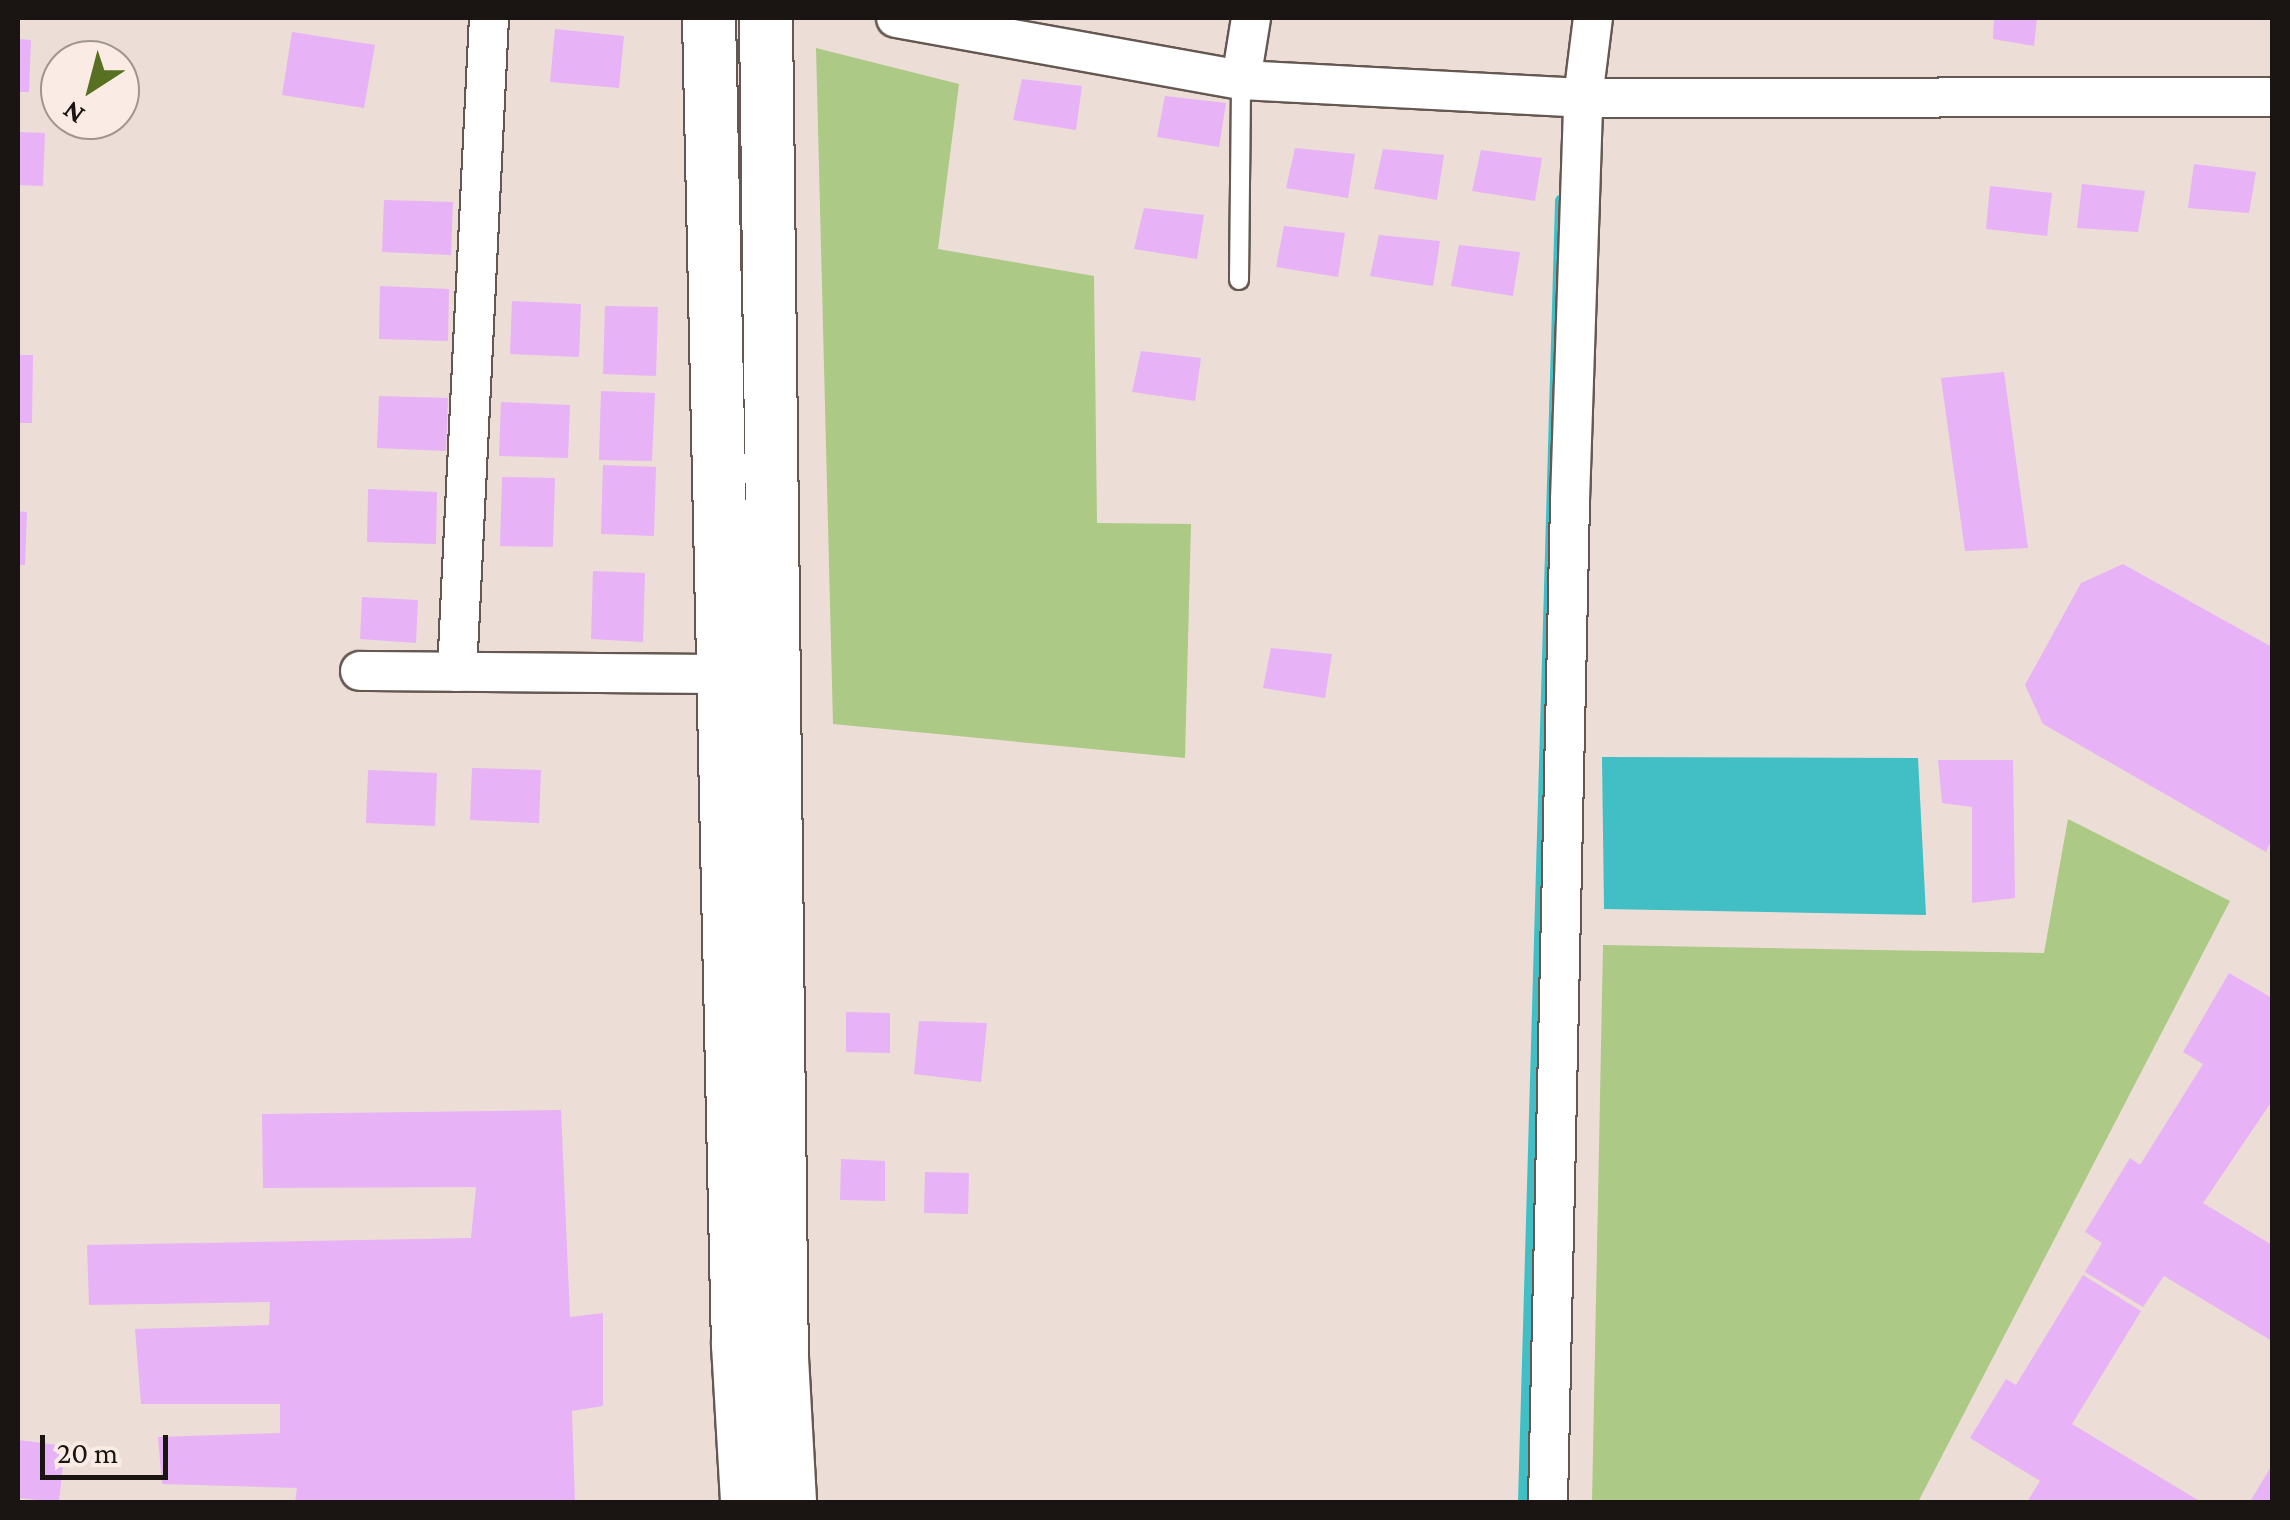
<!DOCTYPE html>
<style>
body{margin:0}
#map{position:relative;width:2290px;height:1520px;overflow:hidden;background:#edddd7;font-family:"Crimson Pro",serif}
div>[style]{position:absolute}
.green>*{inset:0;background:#acc985}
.water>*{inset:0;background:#41bfc5}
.stream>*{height:12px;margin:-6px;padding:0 6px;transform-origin:6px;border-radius:6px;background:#41bfc5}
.building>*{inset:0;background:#e7b2f6}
.roads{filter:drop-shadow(2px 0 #655852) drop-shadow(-2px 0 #655852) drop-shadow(0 2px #655852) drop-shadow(0 -2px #655852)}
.lane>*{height:18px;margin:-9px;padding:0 9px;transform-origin:9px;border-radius:9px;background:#fff}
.street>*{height:38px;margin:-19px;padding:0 19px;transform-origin:19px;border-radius:19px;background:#fff}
.secondary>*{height:52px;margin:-26px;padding:0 26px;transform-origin:26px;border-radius:26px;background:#fff}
span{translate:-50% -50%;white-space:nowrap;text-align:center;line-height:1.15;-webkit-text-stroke:8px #faebe4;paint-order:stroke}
.frame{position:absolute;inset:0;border:20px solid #1a1513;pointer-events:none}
.north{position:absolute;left:40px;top:40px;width:100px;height:100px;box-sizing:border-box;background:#faebe4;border:2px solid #a09590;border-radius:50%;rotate:216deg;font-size:28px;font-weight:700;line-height:40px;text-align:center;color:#1a1513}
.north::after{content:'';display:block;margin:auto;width:35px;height:45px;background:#587021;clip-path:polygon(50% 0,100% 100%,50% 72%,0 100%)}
.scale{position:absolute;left:40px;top:1435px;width:128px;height:45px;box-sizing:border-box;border:5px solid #1a1513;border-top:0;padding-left:12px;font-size:30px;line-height:35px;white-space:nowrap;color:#1a1513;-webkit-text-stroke:8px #faebe4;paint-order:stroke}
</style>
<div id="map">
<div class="green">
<div style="clip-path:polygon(816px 48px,959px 84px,938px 249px,1094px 276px,1097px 523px,1191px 524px,1185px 758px,833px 724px)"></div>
<div style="clip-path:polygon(2068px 819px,2230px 901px,1918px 1502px,1592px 1502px,1603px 945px,2044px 953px)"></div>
</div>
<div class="water">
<div style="clip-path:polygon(1602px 757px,1918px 758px,1926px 915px,1604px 909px)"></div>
</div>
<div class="stream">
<div style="left:1524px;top:1502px;width:1302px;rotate:-88.37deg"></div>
</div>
<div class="building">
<div style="clip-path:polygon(1994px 18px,2037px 18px,2034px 46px,1993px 39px)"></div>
<div style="clip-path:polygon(555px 29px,624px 36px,619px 88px,550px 82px)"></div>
<div style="clip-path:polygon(292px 32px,375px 45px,364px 108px,282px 95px)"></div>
<div style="clip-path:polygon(18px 39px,31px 40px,29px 92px,18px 92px)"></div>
<div style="clip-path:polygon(1022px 79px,1082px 86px,1076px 130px,1013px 120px)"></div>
<div style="clip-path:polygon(1165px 96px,1226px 103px,1219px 147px,1157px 137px)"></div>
<div style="clip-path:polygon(18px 132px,45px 133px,43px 186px,18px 185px)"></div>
<div style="clip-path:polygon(1295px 148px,1355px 154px,1348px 198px,1286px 188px)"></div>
<div style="clip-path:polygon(1383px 149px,1444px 155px,1437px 200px,1374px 189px)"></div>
<div style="clip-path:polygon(1481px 150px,1542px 158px,1535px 201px,1472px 191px)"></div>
<div style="clip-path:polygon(2194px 164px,2256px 172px,2249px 213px,2188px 208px)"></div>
<div style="clip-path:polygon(2082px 184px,2145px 191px,2138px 232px,2077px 228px)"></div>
<div style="clip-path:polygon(1990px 186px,2052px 193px,2047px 236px,1986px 229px)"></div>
<div style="clip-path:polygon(384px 200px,453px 202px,451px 255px,382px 252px)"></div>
<div style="clip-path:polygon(1144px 208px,1204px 215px,1197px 259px,1134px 249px)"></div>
<div style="clip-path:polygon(1284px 226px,1345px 233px,1338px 277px,1276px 267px)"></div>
<div style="clip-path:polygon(1379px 235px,1440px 241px,1433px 286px,1370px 276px)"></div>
<div style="clip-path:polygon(1459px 245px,1520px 252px,1513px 296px,1451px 286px)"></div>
<div style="clip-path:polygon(380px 286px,449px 289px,448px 341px,379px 339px)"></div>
<div style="clip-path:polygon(512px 301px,581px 304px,579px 357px,510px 354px)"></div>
<div style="clip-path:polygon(605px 306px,658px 307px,656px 376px,603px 374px)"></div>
<div style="clip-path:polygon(1141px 351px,1201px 358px,1195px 401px,1132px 392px)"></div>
<div style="clip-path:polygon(18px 355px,33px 355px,32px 423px,18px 423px)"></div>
<div style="clip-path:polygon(2004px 372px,2028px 548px,1965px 551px,1941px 378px)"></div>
<div style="clip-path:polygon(601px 391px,655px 393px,652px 461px,599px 460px)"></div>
<div style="clip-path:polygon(379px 396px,448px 398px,446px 451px,377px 448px)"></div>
<div style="clip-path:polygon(501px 402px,570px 405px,568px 458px,499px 456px)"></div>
<div style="clip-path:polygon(603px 465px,656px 467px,654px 536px,601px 534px)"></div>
<div style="clip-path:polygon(502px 477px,555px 478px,553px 547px,500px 546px)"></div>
<div style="clip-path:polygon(368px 489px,437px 492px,436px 544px,367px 542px)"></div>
<div style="clip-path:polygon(18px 511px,27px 512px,25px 565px,18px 565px)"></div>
<div style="clip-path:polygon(2123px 564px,2272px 647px,2272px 839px,2266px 852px,2043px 724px,2025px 685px,2081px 583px)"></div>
<div style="clip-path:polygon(593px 571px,645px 573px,643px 642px,591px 639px)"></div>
<div style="clip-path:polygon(362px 597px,418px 600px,416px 643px,360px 639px)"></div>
<div style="clip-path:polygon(1271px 648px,1332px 654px,1325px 698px,1263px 688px)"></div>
<div style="clip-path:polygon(1938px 760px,2013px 760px,2015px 898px,1972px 903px,1972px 807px,1942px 803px)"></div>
<div style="clip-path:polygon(472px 768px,541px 770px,539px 823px,470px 820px)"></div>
<div style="clip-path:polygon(368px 770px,437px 773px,435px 826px,366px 823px)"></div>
<div style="clip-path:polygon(2229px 973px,2272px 998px,2272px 1101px,2203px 1203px,2272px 1245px,2272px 1341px,2164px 1276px,2143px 1307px,2085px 1272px,2102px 1243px,2085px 1232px,2130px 1158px,2140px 1165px,2203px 1064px,2183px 1052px)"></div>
<div style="clip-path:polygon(846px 1012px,890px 1013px,890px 1053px,846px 1052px)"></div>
<div style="clip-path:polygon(919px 1021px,987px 1023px,981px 1082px,914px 1074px)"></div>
<div style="clip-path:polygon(561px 1110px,570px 1317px,603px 1313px,603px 1406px,572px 1411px,575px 1502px,295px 1502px,297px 1488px,162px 1484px,158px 1437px,280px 1433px,280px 1404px,141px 1404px,135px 1329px,269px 1325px,270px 1302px,89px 1305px,87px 1245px,471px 1238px,476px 1187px,263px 1188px,262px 1114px)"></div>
<div style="clip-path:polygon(841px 1159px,885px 1161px,885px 1201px,840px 1200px)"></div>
<div style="clip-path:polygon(925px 1172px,969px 1173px,968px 1214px,924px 1213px)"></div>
<div style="clip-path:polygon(2083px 1275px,2141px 1311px,2072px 1424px,2201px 1502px,2027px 1502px,2040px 1481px,1970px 1438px,2006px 1379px,2016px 1385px)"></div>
<div style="clip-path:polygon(18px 1440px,65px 1446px,59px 1502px,18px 1498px)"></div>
<div style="clip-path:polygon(2272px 1465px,2272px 1502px,2250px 1502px)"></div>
</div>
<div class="roads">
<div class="lane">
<div style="left:1239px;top:280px;width:200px;rotate:-89.4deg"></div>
</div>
<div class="street">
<div style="left:896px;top:18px;width:351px;rotate:10.2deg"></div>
<div style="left:1241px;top:80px;width:342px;rotate:3deg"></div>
<div style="left:1583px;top:98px;width:689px;rotate:-0.08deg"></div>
<div style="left:1241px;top:80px;width:63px;rotate:-80.8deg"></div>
<div style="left:360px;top:671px;width:363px;rotate:0.5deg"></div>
<div style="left:457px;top:672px;width:655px;rotate:-87.2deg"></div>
<div style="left:1548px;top:1502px;width:1002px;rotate:-88.74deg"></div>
<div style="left:1570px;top:500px;width:402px;rotate:-88.1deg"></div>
<div style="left:1583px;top:98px;width:81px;rotate:-82.9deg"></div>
</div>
<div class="secondary">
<div style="left:709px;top:18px;width:1327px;rotate:88.75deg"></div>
<div style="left:738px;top:1345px;width:157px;rotate:86.7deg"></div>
<div style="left:766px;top:18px;width:1340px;rotate:89.32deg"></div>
<div style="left:782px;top:1358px;width:144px;rotate:86.8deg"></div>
</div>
</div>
<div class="frame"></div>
<div class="north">N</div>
<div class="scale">20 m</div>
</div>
